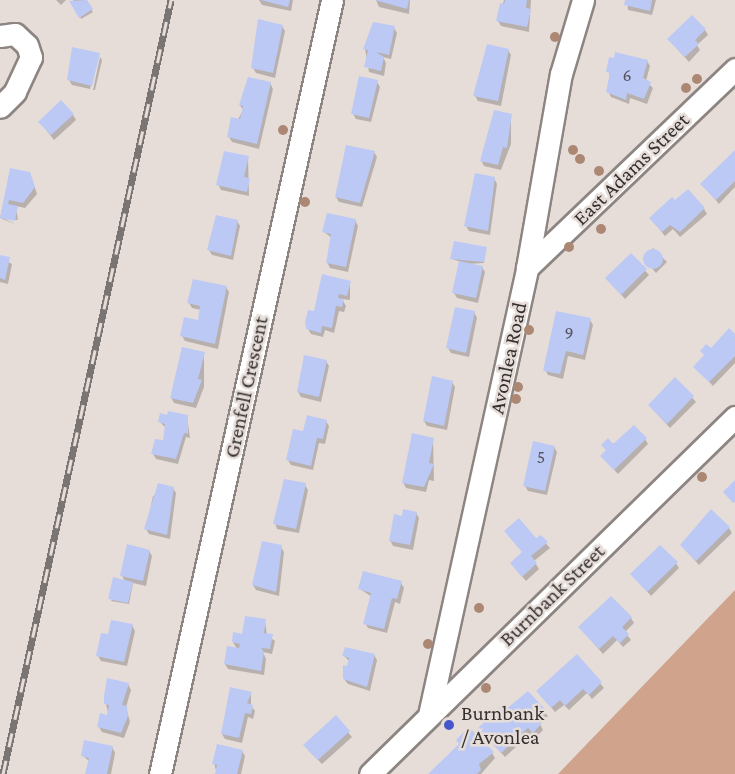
<!DOCTYPE html>
<style>
body{margin:0}
#map{position:relative;width:735px;height:774px;overflow:hidden;background:#e6ddd9;font-family:"Crimson Pro",serif}
div>[style]{position:absolute}
.forest>*{inset:0;background:#d0a38c}
.shadow>*{inset:0;background:#0003}
.building>*{inset:0;background:#bcc9f5}
.round{border-radius:50%}
.roads{filter:drop-shadow(2px 0 #8d8581) drop-shadow(-2px 0 #8d8581) drop-shadow(0 2px #8d8581) drop-shadow(0 -2px #8d8581)}
.minor>*{height:21px;margin:-10.5px;padding:0 10.5px;transform-origin:10.5px;border-radius:10.5px;background:#fff}
.rail>*{height:7px;margin-top:-3.5px;transform-origin:0;background:repeating-linear-gradient(90deg,#e6ddd9 0 14px,#7a7472 0 28px);box-sizing:border-box;border-block:2px solid #7a7472}
.trees>*{width:10px;height:10px;margin:-5px;border-radius:50%;background:#ac8874}
.dots>*{width:16px;height:16px;translate:-50% -50%;box-sizing:border-box;border:3px solid #e6ddd9;border-radius:50%}
span{translate:-50% -50%;white-space:nowrap;text-align:center;line-height:1.15;-webkit-text-stroke:5px #e6ddd9;paint-order:stroke}
.number-label{font-size:18px;color:#565660}
.number-label span{-webkit-text-stroke-width:0}
.street-label{font-size:21px;color:#34302f}
.poi-label{font-size:21px;color:#34302f}
.left{translate:0 -50%;text-align:left}
</style>
<div id="map">
<div class="forest">
<div style="clip-path:polygon(735px 590px,735px 774px,558px 774px)"></div>
</div>
<div class="shadow">
<div style="clip-path:polygon(56px 0,66px 0,61px 5px)"></div>
<div style="clip-path:polygon(73px 0,85px 0,93px 12px,81px 19px)"></div>
<div style="clip-path:polygon(259px 0,293px 0,291px 11px,262px 5px)"></div>
<div style="clip-path:polygon(376px 0,410px 0,409px 14px,379px 7px)"></div>
<div style="clip-path:polygon(504px 0,531px 0,529px 32px,501px 26px,498px 21px)"></div>
<div style="clip-path:polygon(627px 0,656px 0,652px 15px,628px 10px)"></div>
<div style="clip-path:polygon(282px 26px,285px 31px,275px 78px,256px 73px,253px 68px)"></div>
<div style="clip-path:polygon(394px 28px,397px 33px,391px 59px,383px 57px,386px 63px,384px 76px,369px 72px,365px 49px)"></div>
<div style="clip-path:polygon(705px 30px,708px 35px,697px 45px,700px 50px,689px 62px,669px 40px)"></div>
<div style="clip-path:polygon(508px 50px,511px 55px,501px 106px,478px 101px,475px 96px)"></div>
<div style="clip-path:polygon(99px 54px,90px 89px,72px 85px,69px 80px)"></div>
<div style="clip-path:polygon(100px 57px,102px 60px,95px 90px,93px 90px)"></div>
<div style="clip-path:polygon(611px 59px,647px 61px,650px 66px,646px 81px,653px 88px,647px 104px,630px 98px,629px 104px,611px 97px,608px 91px)"></div>
<div style="clip-path:polygon(377px 82px,380px 87px,371px 122px,356px 119px,353px 114px)"></div>
<div style="clip-path:polygon(270px 83px,273px 89px,259px 149px,232px 142px,229px 137px,243px 110px,240px 105px)"></div>
<div style="clip-path:polygon(73px 115px,76px 120px,54px 140px,40px 122px)"></div>
<div style="clip-path:polygon(511px 116px,511px 144px,501px 170px,484px 166px,481px 160px)"></div>
<div style="clip-path:polygon(374px 152px,377px 157px,362px 207px,339px 202px,336px 197px)"></div>
<div style="clip-path:polygon(735px 155px,735px 187px,719px 204px,702px 184px)"></div>
<div style="clip-path:polygon(248px 157px,249px 196px,221px 190px,218px 184px)"></div>
<div style="clip-path:polygon(11px 169px,32px 179px,37px 194px,25px 208px,16px 206px,18px 220px,1px 217px,17px 225px,0 218px)"></div>
<div style="clip-path:polygon(494px 178px,497px 184px,490px 235px,469px 231px,466px 226px)"></div>
<div style="clip-path:polygon(675px 202px,704px 209px,707px 214px,680px 237px,673px 229px,665px 236px,650px 218px)"></div>
<div style="clip-path:polygon(355px 220px,358px 226px,348px 272px,330px 268px,327px 262px,332px 238px,324px 232px)"></div>
<div style="clip-path:polygon(237px 221px,240px 226px,233px 260px,212px 255px,209px 250px)"></div>
<div style="clip-path:polygon(486px 248px,484px 263px,467px 264px,482px 267px,485px 272px,478px 303px,457px 298px,454px 293px,461px 262px,452px 259px)"></div>
<div style="clip-path:polygon(653px 248px,667px 262px,656px 273px,643px 258px)"></div>
<div style="clip-path:polygon(631px 255px,649px 275px,625px 299px,607px 279px)"></div>
<div style="clip-path:polygon(0 257px,12px 264px,8px 284px,0 282px)"></div>
<div style="clip-path:polygon(350px 282px,350px 300px,342px 299px,346px 306px,344px 312px,339px 311px,334px 333px,325px 330px,323px 337px,311px 334px,308px 329px,316px 313px)"></div>
<div style="clip-path:polygon(226px 287px,229px 292px,218px 349px,185px 341px,182px 336px,199px 322px,201px 310px,192px 308px,189px 303px)"></div>
<div style="clip-path:polygon(474px 312px,477px 318px,469px 357px,451px 353px,448px 348px)"></div>
<div style="clip-path:polygon(590px 320px,593px 325px,585px 360px,568px 356px,563px 379px,548px 375px,545px 370px)"></div>
<div style="clip-path:polygon(735px 336px,735px 363px,713px 386px,695px 367px)"></div>
<div style="clip-path:polygon(204px 354px,204px 387px,196px 408px,174px 403px,171px 397px)"></div>
<div style="clip-path:polygon(326px 361px,329px 366px,321px 402px,301px 397px,298px 392px)"></div>
<div style="clip-path:polygon(675px 379px,696px 402px,670px 428px,649px 405px)"></div>
<div style="clip-path:polygon(452px 382px,455px 387px,447px 430px,427px 426px,424px 421px)"></div>
<div style="clip-path:polygon(187px 417px,190px 438px,186px 437px,178px 464px,156px 459px,153px 454px,164px 441px,166px 428px,160px 422px)"></div>
<div style="clip-path:polygon(326px 421px,329px 426px,325px 444px,319px 443px,313px 470px,291px 465px,288px 460px,304px 433px)"></div>
<div style="clip-path:polygon(433px 439px,434px 481px,429px 480px,426px 492px,406px 488px,403px 482px)"></div>
<div style="clip-path:polygon(645px 439px,648px 444px,618px 474px,602px 456px,607px 452px,603px 445px)"></div>
<div style="clip-path:polygon(554px 447px,557px 452px,547px 495px,528px 491px,525px 486px)"></div>
<div style="clip-path:polygon(305px 485px,308px 490px,299px 533px,277px 529px,275px 523px)"></div>
<div style="clip-path:polygon(173px 488px,176px 493px,170px 539px,149px 534px,146px 529px,153px 496px)"></div>
<div style="clip-path:polygon(416px 513px,419px 518px,413px 550px,393px 546px,390px 540px)"></div>
<div style="clip-path:polygon(729px 528px,732px 533px,699px 565px,681px 545px)"></div>
<div style="clip-path:polygon(540px 537px,550px 548px,534px 561px,539px 569px,526px 581px,515px 568px)"></div>
<div style="clip-path:polygon(281px 547px,284px 552px,279px 596px,256px 590px,253px 585px)"></div>
<div style="clip-path:polygon(149px 551px,152px 556px,146px 586px,133px 583px,129px 604px,111px 601px,125px 581px,122px 576px)"></div>
<div style="clip-path:polygon(676px 563px,679px 568px,651px 596px,632px 574px)"></div>
<div style="clip-path:polygon(401px 583px,404px 588px,400px 604px,395px 602px,387px 633px,368px 628px,365px 623px,372px 597px,360px 589px)"></div>
<div style="clip-path:polygon(631px 618px,634px 623px,625px 632px,631px 640px,623px 647px,617px 640px,603px 654px,580px 628px)"></div>
<div style="clip-path:polygon(265px 621px,267px 635px,275px 641px,272px 654px,263px 652px,266px 659px,264px 675px,228px 669px,225px 664px,237px 649px,233px 642px)"></div>
<div style="clip-path:polygon(132px 625px,135px 631px,127px 666px,101px 661px,98px 656px,109px 636px)"></div>
<div style="clip-path:polygon(374px 655px,377px 660px,370px 691px,348px 684px,344px 679px,350px 662px,344px 656px)"></div>
<div style="clip-path:polygon(577px 656px,604px 688px,592px 699px,587px 693px,569px 710px,564px 705px,555px 712px,538px 692px)"></div>
<div style="clip-path:polygon(128px 684px,131px 690px,126px 707px,130px 722px,124px 738px,102px 732px,99px 727px,109px 717px,106px 704px)"></div>
<div style="clip-path:polygon(528px 693px,548px 716px,540px 724px,543px 730px,536px 737px,532px 732px,505px 757px,483px 733px)"></div>
<div style="clip-path:polygon(251px 694px,251px 706px,255px 711px,253px 719px,248px 717px,242px 743px,225px 739px,222px 734px)"></div>
<div style="clip-path:polygon(335px 717px,352px 737px,322px 764px,308px 750px)"></div>
<div style="clip-path:polygon(112px 747px,115px 753px,111px 774px,87px 774px,90px 762px,82px 755px)"></div>
<div style="clip-path:polygon(242px 751px,245px 756px,241px 774px,217px 774px,214px 763px)"></div>
<div style="clip-path:polygon(492px 753px,495px 758px,481px 774px,431px 774px)"></div>
</div>
<div class="building">
<div style="clip-path:polygon(87px 0,93px 9px,79px 18px,69px 1px)"></div>
<div style="clip-path:polygon(261px 0,290px 0,288px 7px)"></div>
<div style="clip-path:polygon(375px 0,409px 0,407px 9px)"></div>
<div style="clip-path:polygon(505px 0,527px 0,526px 8px,531px 9px,527px 27px,496px 21px,500px 3px,504px 4px)"></div>
<div style="clip-path:polygon(625px 0,652px 0,650px 11px,624px 5px)"></div>
<div style="clip-path:polygon(692px 15px,706px 29px,695px 40px,699px 44px,685px 57px,667px 39px)"></div>
<div style="clip-path:polygon(258px 19px,283px 25px,273px 73px,251px 68px)"></div>
<div style="clip-path:polygon(373px 22px,395px 26px,389px 55px,376px 52px,384px 57px,381px 71px,364px 67px,368px 50px,363px 49px)"></div>
<div style="clip-path:polygon(487px 44px,509px 49px,498px 101px,473px 96px)"></div>
<div style="clip-path:polygon(72px 47px,100px 53px,92px 86px,67px 80px)"></div>
<div style="clip-path:polygon(615px 52px,648px 60px,643px 78px,651px 82px,644px 99px,627px 93px,626px 100px,606px 92px,610px 73px,606px 72px,609px 57px,614px 58px)"></div>
<div style="clip-path:polygon(359px 76px,378px 80px,369px 118px,351px 114px)"></div>
<div style="clip-path:polygon(248px 77px,271px 82px,257px 144px,227px 137px,231px 117px,240px 119px,243px 106px,239px 105px)"></div>
<div style="clip-path:polygon(61px 100px,74px 114px,51px 135px,38px 122px)"></div>
<div style="clip-path:polygon(494px 110px,512px 114px,507px 148px,503px 147px,498px 165px,480px 161px)"></div>
<div style="clip-path:polygon(346px 145px,375px 151px,360px 203px,335px 197px)"></div>
<div style="clip-path:polygon(735px 150px,735px 181px,716px 200px,700px 184px)"></div>
<div style="clip-path:polygon(224px 151px,249px 156px,244px 177px,250px 178px,247px 192px,216px 185px)"></div>
<div style="clip-path:polygon(10px 168px,30px 172px,35px 187px,23px 203px,9px 200px,8px 204px,18px 206px,15px 221px,0 218px)"></div>
<div style="clip-path:polygon(475px 173px,495px 177px,488px 231px,464px 226px)"></div>
<div style="clip-path:polygon(688px 189px,705px 208px,680px 232px,670px 225px,662px 232px,649px 218px,672px 197px,675px 200px)"></div>
<div style="clip-path:polygon(327px 213px,356px 219px,346px 267px,326px 263px,331px 234px,322px 232px)"></div>
<div style="clip-path:polygon(216px 215px,238px 220px,231px 256px,207px 250px)"></div>
<div style="clip-path:polygon(454px 241px,487px 247px,484px 262px,450px 259px)"></div>
<div class="round" style="left:643px;top:249px;width:20px;height:20px"></div>
<div style="clip-path:polygon(631px 253px,647px 269px,621px 295px,605px 278px)"></div>
<div style="clip-path:polygon(0 255px,10px 257px,5px 280px,0 278px)"></div>
<div style="clip-path:polygon(459px 261px,483px 266px,476px 298px,452px 293px)"></div>
<div style="clip-path:polygon(322px 274px,351px 281px,347px 296px,339px 294px,338px 298px,344px 299px,342px 307px,336px 306px,332px 328px,322px 326px,321px 333px,306px 329px,305px 322px,308px 310px,314px 311px)"></div>
<div style="clip-path:polygon(193px 279px,227px 286px,215px 344px,180px 336px,184px 317px,198px 320px,200px 306px,187px 303px)"></div>
<div style="clip-path:polygon(455px 307px,475px 311px,466px 353px,446px 348px)"></div>
<div style="clip-path:polygon(556px 311px,591px 318px,583px 355px,566px 351px,560px 374px,543px 371px)"></div>
<div style="clip-path:polygon(729px 328px,735px 334px,735px 356px,709px 382px,693px 367px,704px 355px,700px 351px,706px 344px,711px 348px)"></div>
<div style="clip-path:polygon(182px 347px,205px 352px,198px 379px,202px 380px,193px 403px,170px 398px)"></div>
<div style="clip-path:polygon(304px 355px,327px 360px,319px 397px,297px 392px)"></div>
<div style="clip-path:polygon(432px 376px,453px 381px,444px 426px,423px 421px)"></div>
<div style="clip-path:polygon(675px 377px,694px 396px,667px 424px,648px 405px)"></div>
<div style="clip-path:polygon(168px 411px,188px 415px,188px 434px,184px 433px,176px 459px,151px 454px,155px 439px,163px 440px,165px 424px,158px 422px,160px 413px,167px 415px)"></div>
<div style="clip-path:polygon(307px 415px,327px 420px,323px 439px,317px 438px,311px 466px,286px 460px,293px 429px,303px 431px)"></div>
<div style="clip-path:polygon(634px 425px,647px 438px,614px 470px,600px 456px,606px 450px,601px 445px,608px 438px,613px 444px)"></div>
<div style="clip-path:polygon(412px 433px,434px 438px,429px 463px,434px 464px,424px 487px,402px 483px)"></div>
<div style="clip-path:polygon(533px 441px,555px 446px,545px 491px,523px 486px)"></div>
<div style="clip-path:polygon(284px 479px,306px 483px,296px 529px,273px 524px)"></div>
<div style="clip-path:polygon(735px 480px,735px 502px,733px 503px,723px 492px)"></div>
<div style="clip-path:polygon(158px 483px,174px 487px,167px 535px,144px 529px)"></div>
<div style="clip-path:polygon(403px 509px,417px 512px,410px 545px,389px 541px,394px 514px,402px 516px)"></div>
<div style="clip-path:polygon(711px 509px,730px 527px,696px 561px,680px 545px)"></div>
<div style="clip-path:polygon(519px 518px,536px 538px,541px 535px,548px 542px,531px 556px,537px 563px,522px 577px,510px 563px,522px 552px,504px 531px)"></div>
<div style="clip-path:polygon(262px 541px,282px 545px,276px 592px,252px 585px)"></div>
<div style="clip-path:polygon(127px 544px,150px 550px,143px 581px,120px 576px)"></div>
<div style="clip-path:polygon(660px 545px,678px 562px,647px 592px,630px 574px)"></div>
<div style="clip-path:polygon(363px 571px,402px 581px,397px 599px,392px 598px,384px 629px,363px 624px,371px 593px,358px 589px)"></div>
<div style="clip-path:polygon(113px 577px,133px 582px,128px 603px,108px 599px)"></div>
<div style="clip-path:polygon(611px 596px,632px 617px,622px 627px,629px 634px,620px 643px,613px 636px,599px 649px,578px 627px)"></div>
<div style="clip-path:polygon(245px 616px,266px 619px,264px 633px,273px 634px,270px 649px,261px 648px,264px 652px,261px 671px,224px 664px,227px 646px,239px 648px,240px 644px,232px 642px,233px 632px,242px 634px)"></div>
<div style="clip-path:polygon(111px 620px,133px 624px,124px 662px,96px 656px,101px 633px,108px 634px)"></div>
<div style="clip-path:polygon(345px 647px,375px 654px,367px 687px,343px 679px,343px 665px,347px 666px,349px 658px,342px 656px)"></div>
<div style="clip-path:polygon(577px 654px,602px 682px,589px 695px,583px 689px,565px 706px,560px 700px,551px 708px,536px 691px)"></div>
<div style="clip-path:polygon(107px 678px,129px 683px,122px 705px,127px 706px,128px 716px,121px 733px,97px 727px,100px 713px,107px 715px,109px 705px,104px 704px,104px 696px)"></div>
<div style="clip-path:polygon(230px 687px,252px 692px,247px 703px,253px 705px,251px 714px,245px 713px,239px 738px,221px 734px)"></div>
<div style="clip-path:polygon(528px 691px,546px 710px,537px 719px,541px 724px,533px 733px,528px 728px,501px 753px,478px 728px,501px 706px,505px 710px)"></div>
<div style="clip-path:polygon(336px 715px,350px 731px,318px 760px,303px 745px)"></div>
<div style="clip-path:polygon(469px 727px,494px 752px,479px 764px,481px 770px,477px 774px,428px 774px,459px 744px,456px 740px)"></div>
<div style="clip-path:polygon(84px 740px,113px 746px,107px 774px,85px 774px,89px 758px,81px 756px)"></div>
<div style="clip-path:polygon(217px 744px,243px 750px,237px 774px,215px 774px,217px 765px,212px 764px)"></div>
</div>
<div class="roads">
<div class="minor">
<div style="left:0;top:36px;width:15px;rotate:-8deg"></div>
<div style="left:15px;top:34px;width:16px;rotate:43deg"></div>
<div style="left:27px;top:45px;width:13px;rotate:72deg"></div>
<div style="left:31px;top:57px;width:38px;rotate:115deg"></div>
<div style="left:15px;top:92px;width:21px;rotate:135deg"></div>
<div style="left:527px;top:268px;width:288px;rotate:-43.7deg"></div>
<div style="left:429px;top:715px;width:458px;rotate:-77.6deg"></div>
<div style="left:527px;top:268px;width:197px;rotate:-80.1deg"></div>
<div style="left:561px;top:74px;width:77px;rotate:-73.4deg"></div>
<div style="left:160px;top:774px;width:793px;rotate:-77.47deg"></div>
<div style="left:370px;top:774px;width:511px;rotate:-44.37deg"></div>
</div>
</div>
<div class="rail">
<div style="left:3px;top:774px;width:792px;rotate:-77.75deg"></div>
</div>
<div class="trees">
<div style="left:555px;top:37px"></div>
<div style="left:697px;top:79px"></div>
<div style="left:686px;top:88px"></div>
<div style="left:283px;top:130px"></div>
<div style="left:573px;top:150px"></div>
<div style="left:580px;top:159px"></div>
<div style="left:599px;top:171px"></div>
<div style="left:305px;top:202px"></div>
<div style="left:601px;top:229px"></div>
<div style="left:569px;top:247px"></div>
<div style="left:529px;top:330px"></div>
<div style="left:518px;top:387px"></div>
<div style="left:516px;top:399px"></div>
<div style="left:702px;top:477px"></div>
<div style="left:479px;top:608px"></div>
<div style="left:428px;top:644px"></div>
<div style="left:486px;top:688px"></div>
</div>
<div class="dots">
<div style="left:449px;top:725px;background:#4557cb"></div>
</div>
<div class="number-label">
<span style="left:627px;top:75px">6</span>
<span style="left:569px;top:333px">9</span>
<span style="left:541px;top:457px">5</span>
</div>
<div class="street-label">
<span style="left:631px;top:169px;rotate:-44deg">East Adams Street</span>
<span style="left:508px;top:358px;rotate:-78deg">Avonlea Road</span>
<span style="left:246px;top:387px;rotate:-78deg">Grenfell Crescent</span>
<span style="left:552px;top:595px;rotate:-44deg">Burnbank Street</span>
</div>
<div class="poi-label">
<span class="left" style="left:461px;top:725px">Burnbank<br>/ Avonlea</span>
</div>
</div>
